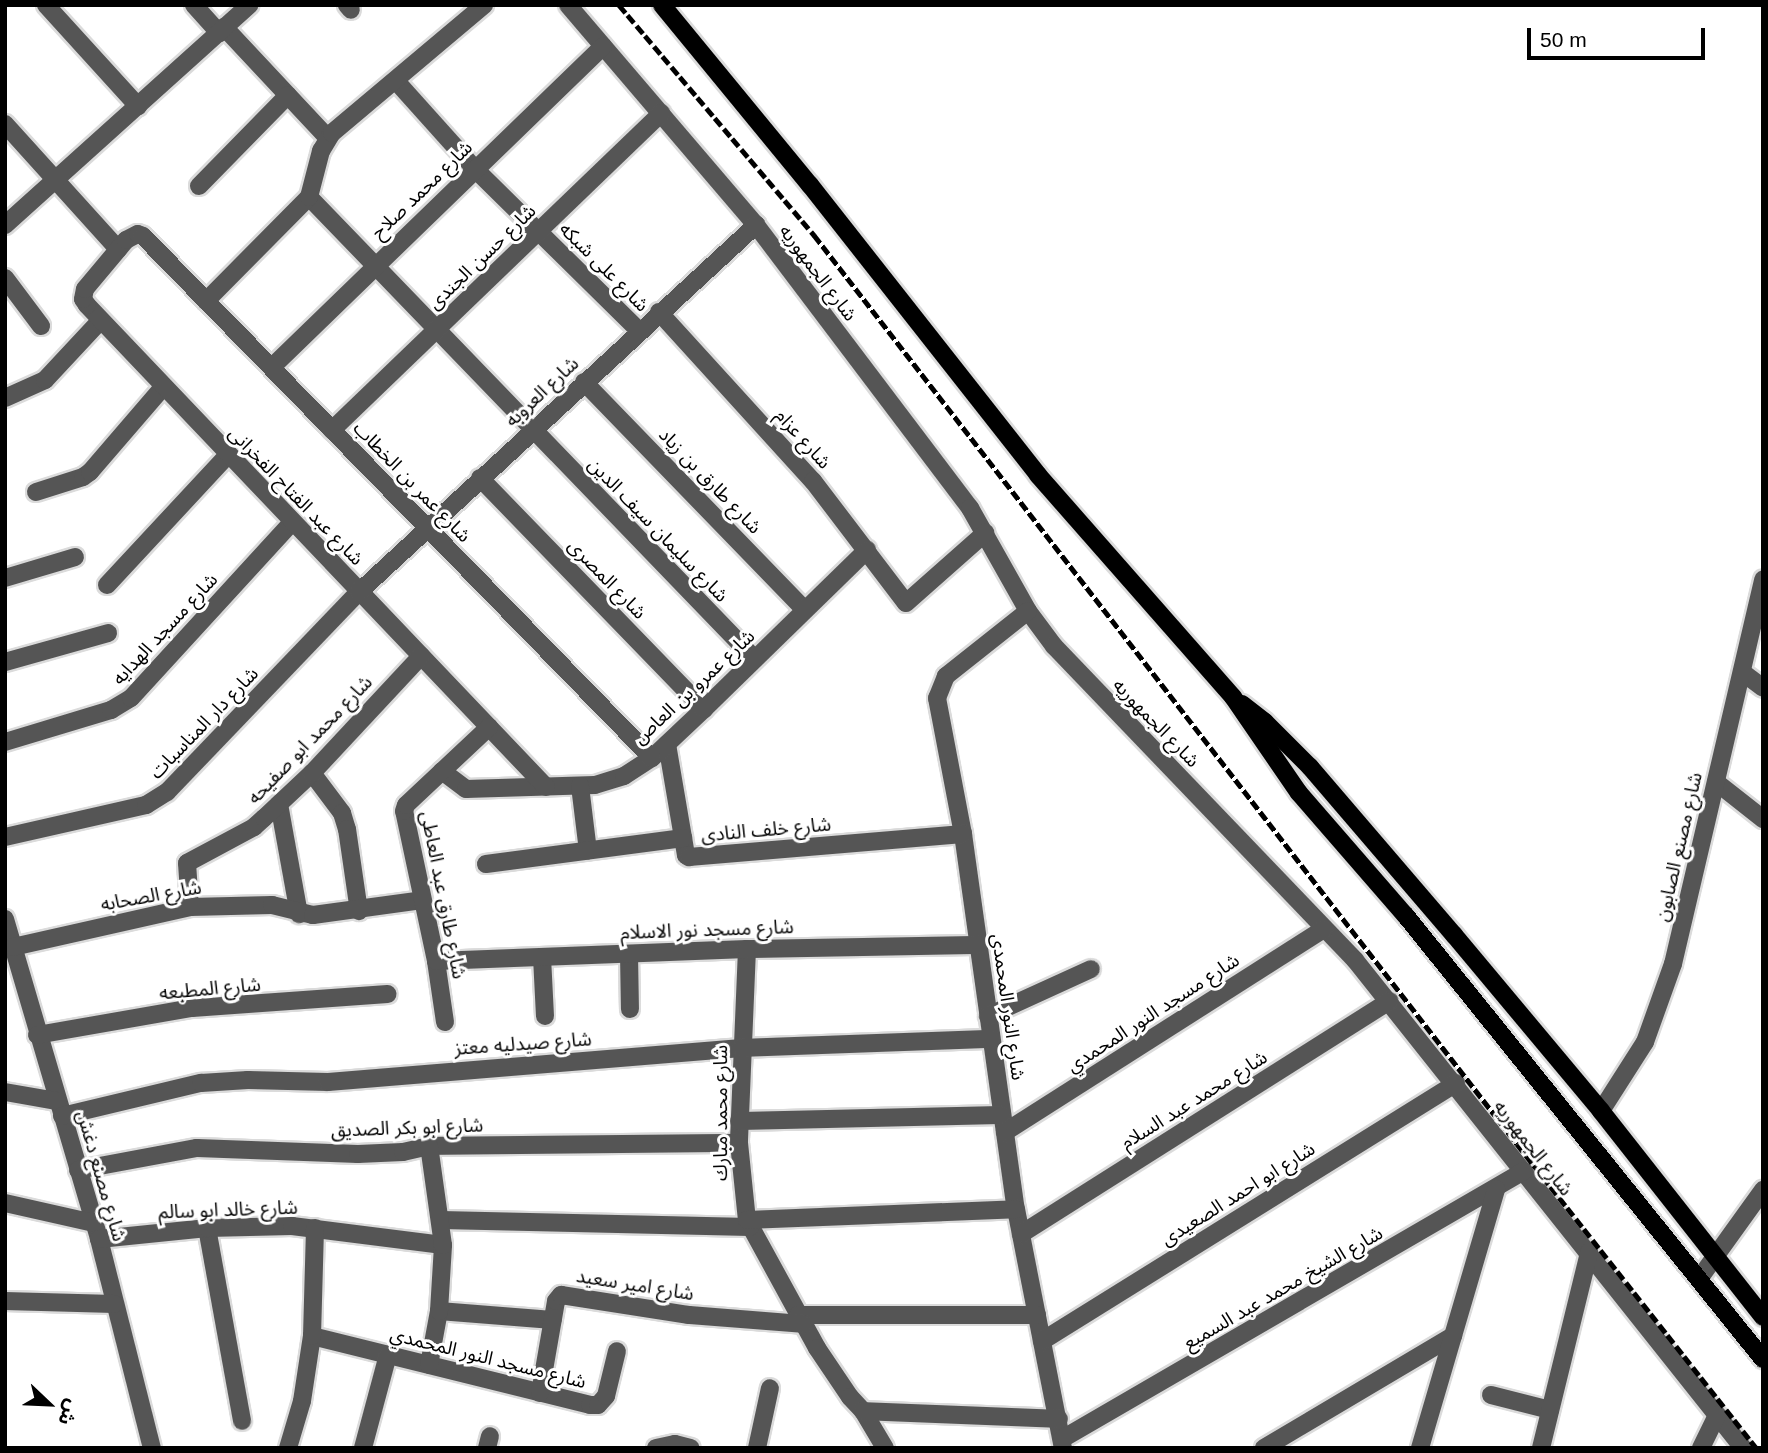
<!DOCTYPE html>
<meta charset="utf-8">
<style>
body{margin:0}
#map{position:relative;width:1768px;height:1453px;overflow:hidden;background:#fff;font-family:Helvetica,"Noto Sans Arabic",sans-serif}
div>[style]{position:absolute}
.roads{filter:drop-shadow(2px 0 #dbdbdb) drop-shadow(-2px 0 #dbdbdb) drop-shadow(0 2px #dbdbdb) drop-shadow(0 -2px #dbdbdb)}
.minor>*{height:18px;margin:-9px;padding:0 9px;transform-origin:9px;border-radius:9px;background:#555}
.major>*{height:18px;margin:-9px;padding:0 9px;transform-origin:9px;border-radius:9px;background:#000}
.rail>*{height:5px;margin-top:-2.5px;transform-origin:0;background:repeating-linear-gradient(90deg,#000 0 10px,transparent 0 13.5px)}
span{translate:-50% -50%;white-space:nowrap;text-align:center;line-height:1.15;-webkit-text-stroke:6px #fff;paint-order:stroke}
.street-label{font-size:19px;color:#000}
.frame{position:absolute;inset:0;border:7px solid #000;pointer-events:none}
.north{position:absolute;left:14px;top:1369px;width:70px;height:70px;-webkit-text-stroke:5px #fff;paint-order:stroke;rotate:113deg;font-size:19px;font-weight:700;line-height:28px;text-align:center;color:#000}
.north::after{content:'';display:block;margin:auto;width:24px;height:32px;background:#000;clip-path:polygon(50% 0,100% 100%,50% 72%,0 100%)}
.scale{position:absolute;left:1527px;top:28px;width:178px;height:32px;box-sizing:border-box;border:4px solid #000;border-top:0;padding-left:9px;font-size:21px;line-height:24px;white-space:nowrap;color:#000;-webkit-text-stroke:5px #fff;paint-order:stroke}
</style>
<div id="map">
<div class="roads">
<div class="minor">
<div style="left:46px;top:5px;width:137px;rotate:47.7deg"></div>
<div style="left:194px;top:5px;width:38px;rotate:48deg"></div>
<div style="left:347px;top:5px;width:6px;rotate:51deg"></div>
<div style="left:568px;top:5px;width:289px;rotate:49.5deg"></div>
<div style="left:756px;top:225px;width:355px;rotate:52.9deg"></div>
<div style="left:970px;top:508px;width:118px;rotate:60.6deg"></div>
<div style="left:1028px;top:611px;width:44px;rotate:53.4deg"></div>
<div style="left:1054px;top:646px;width:435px;rotate:46.2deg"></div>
<div style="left:1355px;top:960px;width:623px;rotate:51.51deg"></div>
<div style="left:224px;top:27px;width:152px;rotate:46.9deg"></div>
<div style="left:396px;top:81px;width:118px;rotate:48.1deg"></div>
<div style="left:475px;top:169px;width:231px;rotate:44.6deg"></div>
<div style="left:5px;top:124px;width:169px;rotate:47.9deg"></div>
<div style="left:199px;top:186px;width:127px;rotate:-45.6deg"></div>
<div style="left:309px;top:197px;width:642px;rotate:46.01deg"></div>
<div style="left:5px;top:225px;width:329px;rotate:-42deg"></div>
<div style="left:5px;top:278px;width:60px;rotate:53.1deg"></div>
<div style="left:206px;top:301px;width:146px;rotate:-45.3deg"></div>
<div style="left:309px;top:197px;width:48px;rotate:-75.4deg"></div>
<div style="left:321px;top:151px;width:21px;rotate:-59deg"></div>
<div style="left:332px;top:133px;width:199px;rotate:-40.1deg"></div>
<div style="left:659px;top:312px;width:229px;rotate:47.7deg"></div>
<div style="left:813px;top:481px;width:153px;rotate:52.7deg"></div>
<div style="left:906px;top:603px;width:106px;rotate:-41.5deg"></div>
<div style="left:272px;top:367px;width:461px;rotate:-44.1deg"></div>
<div style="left:584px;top:382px;width:316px;rotate:45.9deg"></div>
<div style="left:5px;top:398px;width:44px;rotate:-24.2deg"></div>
<div style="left:45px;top:380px;width:81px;rotate:-47deg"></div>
<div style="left:332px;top:430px;width:457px;rotate:-43.9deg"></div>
<div style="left:480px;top:478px;width:322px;rotate:45.9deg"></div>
<div style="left:36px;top:492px;width:49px;rotate:-17.7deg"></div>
<div style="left:83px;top:477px;width:9px;rotate:-36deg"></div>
<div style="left:90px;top:472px;width:112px;rotate:-49.3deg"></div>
<div style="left:5px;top:578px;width:73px;rotate:-16.7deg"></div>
<div style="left:107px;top:585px;width:178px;rotate:-47.1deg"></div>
<div style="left:1028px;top:611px;width:105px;rotate:141.6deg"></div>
<div style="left:946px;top:676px;width:24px;rotate:112deg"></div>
<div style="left:937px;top:698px;width:138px;rotate:79.2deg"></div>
<div style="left:963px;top:834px;width:379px;rotate:82deg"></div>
<div style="left:1016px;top:1209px;width:244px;rotate:78.9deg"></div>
<div style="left:5px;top:662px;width:107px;rotate:-15.7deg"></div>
<div style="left:1742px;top:672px;width:26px;rotate:37deg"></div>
<div style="left:5px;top:742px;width:111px;rotate:-16.8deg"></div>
<div style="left:111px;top:710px;width:23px;rotate:-31deg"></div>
<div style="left:131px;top:698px;width:239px;rotate:-47.5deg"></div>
<div style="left:667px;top:744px;width:113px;rotate:80.3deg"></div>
<div style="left:686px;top:855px;width:4px;rotate:34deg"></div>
<div style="left:689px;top:857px;width:275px;rotate:-4.8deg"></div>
<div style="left:442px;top:771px;width:30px;rotate:37deg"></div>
<div style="left:466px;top:789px;width:129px;rotate:-1.8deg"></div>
<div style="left:595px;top:785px;width:30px;rotate:-17deg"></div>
<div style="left:624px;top:776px;width:33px;rotate:-33deg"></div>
<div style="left:652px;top:758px;width:71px;rotate:-43.3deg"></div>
<div style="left:704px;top:709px;width:228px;rotate:-44.3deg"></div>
<div style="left:312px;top:773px;width:50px;rotate:53.1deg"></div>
<div style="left:342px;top:813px;width:17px;rotate:73deg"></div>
<div style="left:347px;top:829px;width:83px;rotate:81.7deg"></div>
<div style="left:1716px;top:782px;width:60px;rotate:38.2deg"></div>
<div style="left:580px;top:786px;width:65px;rotate:83deg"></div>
<div style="left:546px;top:787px;width:666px;rotate:-133.6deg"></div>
<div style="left:87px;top:305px;width:7px;rotate:-124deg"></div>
<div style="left:83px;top:299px;width:10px;rotate:-79deg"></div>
<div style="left:85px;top:289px;width:64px;rotate:-50.1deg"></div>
<div style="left:126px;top:240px;width:13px;rotate:-27deg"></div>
<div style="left:138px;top:234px;width:5px;rotate:22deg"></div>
<div style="left:143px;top:236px;width:729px;rotate:45.72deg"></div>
<div style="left:279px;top:804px;width:112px;rotate:79.7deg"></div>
<div style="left:5px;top:837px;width:145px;rotate:-12.8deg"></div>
<div style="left:146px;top:805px;width:25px;rotate:-32deg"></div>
<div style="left:167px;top:792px;width:277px;rotate:-46.2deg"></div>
<div style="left:359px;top:592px;width:541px;rotate:-42.75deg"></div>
<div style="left:486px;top:864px;width:199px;rotate:-7.5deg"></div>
<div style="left:190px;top:907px;width:44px;rotate:-93.9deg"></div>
<div style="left:187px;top:863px;width:76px;rotate:-28.2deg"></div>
<div style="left:254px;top:827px;width:13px;rotate:-42deg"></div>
<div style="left:264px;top:818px;width:66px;rotate:-43.2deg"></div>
<div style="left:312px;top:773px;width:160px;rotate:-47deg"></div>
<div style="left:5px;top:919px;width:334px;rotate:73.6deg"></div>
<div style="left:99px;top:1239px;width:216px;rotate:75.8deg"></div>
<div style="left:13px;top:947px;width:181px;rotate:-12.7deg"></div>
<div style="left:190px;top:907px;width:82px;rotate:-1.4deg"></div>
<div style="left:272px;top:905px;width:42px;rotate:13.7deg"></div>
<div style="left:313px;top:915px;width:110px;rotate:-7.8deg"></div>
<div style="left:747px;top:949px;width:194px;rotate:92.4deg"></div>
<div style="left:739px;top:1143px;width:77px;rotate:84.1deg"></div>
<div style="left:747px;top:1220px;width:146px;rotate:61.3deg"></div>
<div style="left:817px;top:1348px;width:59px;rotate:56deg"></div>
<div style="left:850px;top:1397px;width:19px;rotate:47deg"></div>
<div style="left:863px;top:1411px;width:43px;rotate:59.3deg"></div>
<div style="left:629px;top:954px;width:55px;rotate:89deg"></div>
<div style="left:542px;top:957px;width:59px;rotate:87.1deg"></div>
<div style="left:436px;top:961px;width:311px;rotate:-2.2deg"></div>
<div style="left:747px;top:949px;width:232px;rotate:-1deg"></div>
<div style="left:988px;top:1016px;width:113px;rotate:-24.5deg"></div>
<div style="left:445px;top:1022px;width:62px;rotate:-98.4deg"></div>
<div style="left:436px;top:961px;width:153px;rotate:-102deg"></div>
<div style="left:404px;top:811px;width:6px;rotate:-72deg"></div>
<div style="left:406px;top:805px;width:114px;rotate:-43.2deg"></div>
<div style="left:37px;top:1035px;width:157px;rotate:-9.9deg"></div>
<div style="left:192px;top:1008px;width:196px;rotate:-4.1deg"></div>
<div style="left:5px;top:1092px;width:53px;rotate:9.8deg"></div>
<div style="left:1601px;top:1111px;width:82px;rotate:-57.5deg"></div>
<div style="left:1645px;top:1042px;width:83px;rotate:-70.3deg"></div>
<div style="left:1673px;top:964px;width:395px;rotate:-76.8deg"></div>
<div style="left:62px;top:1116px;width:143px;rotate:-13.4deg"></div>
<div style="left:201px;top:1083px;width:47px;rotate:-3.7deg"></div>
<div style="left:248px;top:1080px;width:80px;rotate:1.4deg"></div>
<div style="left:328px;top:1082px;width:415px;rotate:-4.7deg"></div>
<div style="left:742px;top:1048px;width:249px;rotate:-2.1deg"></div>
<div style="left:739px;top:1121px;width:263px;rotate:-1.3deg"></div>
<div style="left:1005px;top:1132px;width:378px;rotate:-32.5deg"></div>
<div style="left:78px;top:1170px;width:121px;rotate:-10.5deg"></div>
<div style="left:197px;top:1148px;width:161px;rotate:2.1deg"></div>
<div style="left:358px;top:1154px;width:45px;rotate:-2.5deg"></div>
<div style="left:403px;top:1152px;width:27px;rotate:-13deg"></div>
<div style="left:429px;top:1146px;width:310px;rotate:-0.6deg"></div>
<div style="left:5px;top:1203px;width:91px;rotate:12.7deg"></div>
<div style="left:441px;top:1220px;width:309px;rotate:1.3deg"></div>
<div style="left:747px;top:1220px;width:269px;rotate:-2.3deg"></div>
<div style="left:207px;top:1228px;width:196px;rotate:79.7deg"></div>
<div style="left:1021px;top:1234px;width:436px;rotate:-32.3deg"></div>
<div style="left:99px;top:1239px;width:109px;rotate:-5.8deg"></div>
<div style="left:207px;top:1228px;width:85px;rotate:-1.3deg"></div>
<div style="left:292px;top:1226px;width:152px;rotate:7.2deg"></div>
<div style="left:1699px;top:1279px;width:110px;rotate:-54.3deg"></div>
<div style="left:5px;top:1301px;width:109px;rotate:1.6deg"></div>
<div style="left:439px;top:1311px;width:114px;rotate:4.5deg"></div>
<div style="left:798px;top:1315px;width:239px"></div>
<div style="left:312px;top:1336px;width:286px;rotate:13.9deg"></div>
<div style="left:590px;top:1405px;width:8px"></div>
<div style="left:598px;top:1405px;width:12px;rotate:-48deg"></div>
<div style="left:606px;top:1396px;width:46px;rotate:-76.3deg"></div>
<div style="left:1042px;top:1341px;width:488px;rotate:-31.9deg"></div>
<div style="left:429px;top:1365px;width:55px;rotate:-79.5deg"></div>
<div style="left:439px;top:1311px;width:66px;rotate:-86.5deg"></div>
<div style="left:443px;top:1245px;width:100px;rotate:-98deg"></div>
<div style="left:540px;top:1393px;width:93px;rotate:-80.1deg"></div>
<div style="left:556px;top:1301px;width:8px;rotate:-50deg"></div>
<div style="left:561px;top:1295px;width:130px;rotate:8.9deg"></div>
<div style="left:689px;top:1315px;width:114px;rotate:4.5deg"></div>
<div style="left:1491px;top:1395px;width:61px;rotate:14.3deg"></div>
<div style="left:863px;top:1411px;width:196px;rotate:2.3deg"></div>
<div style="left:1062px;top:1439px;width:534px;rotate:-30.12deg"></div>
<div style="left:288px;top:1448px;width:49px;rotate:-73.4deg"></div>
<div style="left:302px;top:1401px;width:66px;rotate:-81.3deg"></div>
<div style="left:312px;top:1336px;width:108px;rotate:-88.4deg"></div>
<div style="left:363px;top:1448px;width:96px;rotate:-75deg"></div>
<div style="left:487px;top:1448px;width:12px;rotate:-76deg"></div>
<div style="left:656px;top:1448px;width:19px;rotate:-12deg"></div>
<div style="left:675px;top:1444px;width:16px;rotate:14deg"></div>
<div style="left:757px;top:1448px;width:61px;rotate:-77.8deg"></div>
<div style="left:1264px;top:1448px;width:220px;rotate:-30.7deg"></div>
<div style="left:1420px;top:1448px;width:270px;rotate:-73.6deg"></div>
<div style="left:1541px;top:1448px;width:202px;rotate:-76.2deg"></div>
<div style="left:1701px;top:1448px;width:37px;rotate:-64deg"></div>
</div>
<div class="major">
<div style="left:662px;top:5px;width:233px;rotate:50.6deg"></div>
<div style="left:810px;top:185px;width:369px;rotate:51.8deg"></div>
<div style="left:1038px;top:475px;width:295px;rotate:48.7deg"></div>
<div style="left:1233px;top:697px;width:116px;rotate:55.5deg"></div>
<div style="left:1299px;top:793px;width:163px;rotate:49deg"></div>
<div style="left:1406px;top:916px;width:569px;rotate:51.14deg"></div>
<div style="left:1242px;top:704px;width:29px;rotate:38deg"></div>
<div style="left:1265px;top:722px;width:64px;rotate:45deg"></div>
<div style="left:1310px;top:767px;width:221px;rotate:49.4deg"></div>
<div style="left:1454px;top:935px;width:229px;rotate:50.1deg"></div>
<div style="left:1601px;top:1111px;width:262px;rotate:51.8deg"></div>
</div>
</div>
<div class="rail">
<div style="left:619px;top:5px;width:302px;rotate:49.7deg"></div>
<div style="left:814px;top:235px;width:1149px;rotate:52.28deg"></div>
<div style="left:1517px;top:1144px;width:387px;rotate:51.8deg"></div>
</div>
<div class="street-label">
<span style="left:422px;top:190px;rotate:-44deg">شارع محمد صلاح</span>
<span style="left:482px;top:257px;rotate:-44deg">شارع حسن الجندى</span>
<span style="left:604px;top:267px;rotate:45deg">شارع على شبكه</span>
<span style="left:818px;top:273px;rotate:53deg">شارع الجمهوريه</span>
<span style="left:542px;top:392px;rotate:-43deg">شارع العروبه</span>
<span style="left:803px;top:439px;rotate:48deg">شارع عزام</span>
<span style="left:710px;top:481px;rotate:46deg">شارع طارق بن زياد</span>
<span style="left:412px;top:482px;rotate:46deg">شارع عمر بن الخطاب</span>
<span style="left:296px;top:496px;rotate:46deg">شارع عبد الفتاح الفخرانى</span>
<span style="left:658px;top:530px;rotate:46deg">شارع سليمان سيف الدين</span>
<span style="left:607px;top:579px;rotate:46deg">شارع المصرى</span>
<span style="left:165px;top:629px;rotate:-47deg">شارع مسجد الهدايه</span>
<span style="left:694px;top:687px;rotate:-43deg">شارع عمرو بن العاص</span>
<span style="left:204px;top:723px;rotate:-46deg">شارع دار المناسبات</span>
<span style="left:1156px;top:723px;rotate:46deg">شارع الجمهوريه</span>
<span style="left:310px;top:740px;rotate:-46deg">شارع محمد ابو صفيحه</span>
<span style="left:766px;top:830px;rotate:-5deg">شارع خلف النادى</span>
<span style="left:1679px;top:847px;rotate:-77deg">شارع مصنع الصابون</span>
<span style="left:443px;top:895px;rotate:79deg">شارع طارق عبد العاطى</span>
<span style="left:151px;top:896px;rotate:-10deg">شارع الصحابه</span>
<span style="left:707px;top:930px;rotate:-2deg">شارع مسجد نور الاسلام</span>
<span style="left:210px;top:989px;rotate:-5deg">شارع المطبعه</span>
<span style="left:1008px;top:1007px;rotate:82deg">شارع النور المحمدى</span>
<span style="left:1153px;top:1013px;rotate:-33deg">شارع مسجد النور المحمدي</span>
<span style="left:523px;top:1044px;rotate:-4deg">شارع صيدليه معتز</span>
<span style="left:1194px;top:1100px;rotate:-32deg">شارع محمد عبد السلام</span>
<span style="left:721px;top:1113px;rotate:-90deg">شارع محمد مبارك</span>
<span style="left:407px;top:1128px;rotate:-2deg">شارع ابو بكر الصديق</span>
<span style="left:1533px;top:1148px;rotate:52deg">شارع الجمهوريه</span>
<span style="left:101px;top:1176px;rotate:74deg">شارع مصنع دغش</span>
<span style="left:1238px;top:1194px;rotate:-32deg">شارع ابو احمد الصعيدى</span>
<span style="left:228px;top:1210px;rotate:-2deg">شارع خالد ابو سالم</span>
<span style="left:635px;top:1285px;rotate:9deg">شارع امير سعيد</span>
<span style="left:1283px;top:1288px;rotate:-30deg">شارع الشيخ محمد عبد السميع</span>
<span style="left:488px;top:1358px;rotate:14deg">شارع مسجد النور المحمدي</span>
</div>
<div class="frame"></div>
<div class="north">ش</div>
<div class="scale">50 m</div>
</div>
